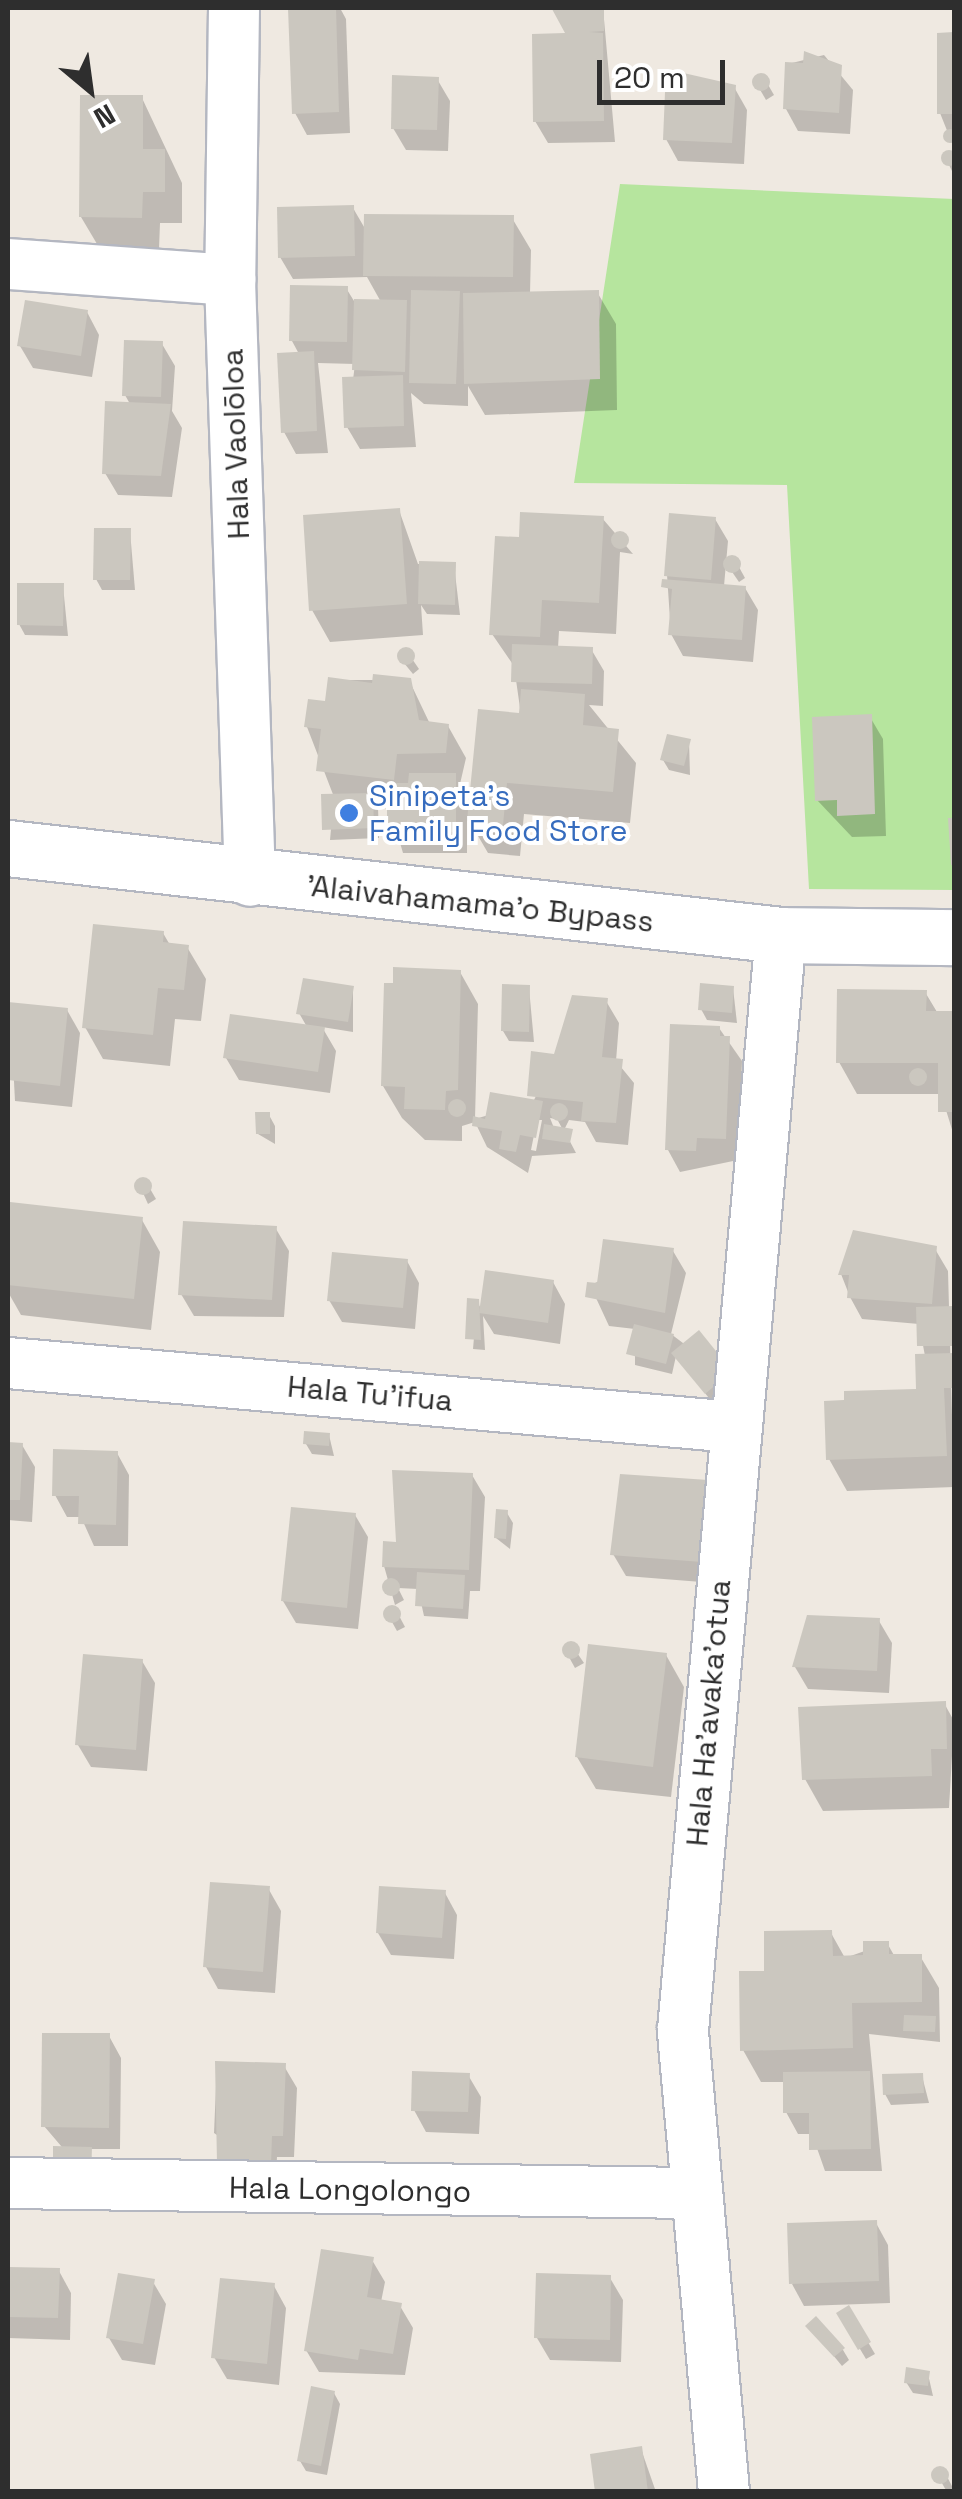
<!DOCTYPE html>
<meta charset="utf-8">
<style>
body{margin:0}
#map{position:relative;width:962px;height:2499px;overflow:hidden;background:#efe9e1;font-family:"Space Grotesk",sans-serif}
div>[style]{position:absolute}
.green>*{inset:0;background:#b6e59e}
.shadow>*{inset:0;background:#0003}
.building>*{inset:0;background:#cbc7bf}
.round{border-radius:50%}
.roads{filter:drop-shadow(2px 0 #b4b7c1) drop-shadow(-2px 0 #b4b7c1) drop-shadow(0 2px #b4b7c1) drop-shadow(0 -2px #b4b7c1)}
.minor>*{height:50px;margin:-25px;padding:0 25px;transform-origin:25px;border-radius:25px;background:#fff}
.secondary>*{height:55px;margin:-27.5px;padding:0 27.5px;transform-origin:27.5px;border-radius:27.5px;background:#fff}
.dots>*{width:28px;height:28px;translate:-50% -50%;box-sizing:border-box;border:5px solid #fff;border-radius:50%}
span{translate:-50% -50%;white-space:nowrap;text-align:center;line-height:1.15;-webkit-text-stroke:8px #fff;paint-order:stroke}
.street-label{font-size:30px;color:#2e2e2e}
.shop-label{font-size:30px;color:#366cbe}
.left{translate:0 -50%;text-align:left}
.frame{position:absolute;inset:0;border:10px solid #2e2e2e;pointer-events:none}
.north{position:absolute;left:40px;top:40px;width:100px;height:100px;-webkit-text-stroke:8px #fff;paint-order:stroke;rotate:151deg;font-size:28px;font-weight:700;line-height:40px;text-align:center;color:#2e2e2e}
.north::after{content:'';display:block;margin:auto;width:35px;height:45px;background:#2e2e2e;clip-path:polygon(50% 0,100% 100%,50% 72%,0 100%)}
.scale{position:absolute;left:597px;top:60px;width:128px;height:45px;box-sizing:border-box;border:5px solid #2e2e2e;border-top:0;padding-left:12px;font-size:30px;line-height:35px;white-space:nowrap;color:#2e2e2e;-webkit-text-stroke:8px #fff;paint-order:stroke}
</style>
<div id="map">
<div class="green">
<div style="clip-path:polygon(620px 184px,954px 199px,954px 890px,809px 889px,787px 485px,574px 483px)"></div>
</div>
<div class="shadow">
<div style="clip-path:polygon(291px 8px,340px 8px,346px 19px,350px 133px,307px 135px,295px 113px)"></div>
<div style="clip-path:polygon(603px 8px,615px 142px,548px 143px,535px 121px,570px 36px,556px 11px)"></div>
<div style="clip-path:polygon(940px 35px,954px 35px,954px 148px,940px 113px)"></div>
<div style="clip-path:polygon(824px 55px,853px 90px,850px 134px,798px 131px,786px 109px,788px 64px)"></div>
<div style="clip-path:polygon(763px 76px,774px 95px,766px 100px,755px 81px)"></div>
<div style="clip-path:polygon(437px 79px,450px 101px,448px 151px,406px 150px,393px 128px)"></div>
<div style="clip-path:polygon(734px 87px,747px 110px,744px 164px,678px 161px,666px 139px)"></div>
<div style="clip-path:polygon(142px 98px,182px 183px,182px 223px,160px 223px,159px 249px,100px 249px,81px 217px)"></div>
<div style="clip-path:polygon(954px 153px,954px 175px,945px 157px)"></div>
<div style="clip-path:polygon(353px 208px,367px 232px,512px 218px,531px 250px,530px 294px,597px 292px,616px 324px,617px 410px,485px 415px,468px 386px,468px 406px,424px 404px,411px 393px,416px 447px,360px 449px,347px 427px,355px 364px,318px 363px,328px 453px,296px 454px,284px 432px,299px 354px,292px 341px,346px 288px,354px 301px,381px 302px,367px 277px,293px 279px,280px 257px)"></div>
<div style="clip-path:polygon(87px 312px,99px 335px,92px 377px,33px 368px,20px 346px)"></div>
<div style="clip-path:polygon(162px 344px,175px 366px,172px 411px,182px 428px,172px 497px,118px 495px,105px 473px,130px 404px,125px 395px)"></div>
<div style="clip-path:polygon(399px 510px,418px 564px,454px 565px,460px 615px,427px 614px,421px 605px,423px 635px,330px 642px,312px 610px)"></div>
<div style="clip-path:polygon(602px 518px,633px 554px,620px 552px,616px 634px,559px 631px,558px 648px,591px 649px,604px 671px,603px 706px,589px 705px,636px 763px,630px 823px,524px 814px,520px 856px,488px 853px,467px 817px,467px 853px,403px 853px,390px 809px,378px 807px,379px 838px,330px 840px,334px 797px,307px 727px,327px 703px,330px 680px,409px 680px,430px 724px,448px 726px,466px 758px,460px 784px,471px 804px,521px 715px,514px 666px,492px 634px,521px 540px)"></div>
<div style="clip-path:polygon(715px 519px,728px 541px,724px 586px,745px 588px,758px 610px,753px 662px,683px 656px,671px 634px,667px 575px)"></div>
<div style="clip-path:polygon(130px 531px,135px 590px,102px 590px,96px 579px)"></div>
<div style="clip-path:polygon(734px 558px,745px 578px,739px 582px,726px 563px)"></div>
<div style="clip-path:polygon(63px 586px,68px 636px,25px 635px,19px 624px)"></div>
<div style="clip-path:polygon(406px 650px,419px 669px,413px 674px,399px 657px)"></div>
<div style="clip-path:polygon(870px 717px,883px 739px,886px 836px,852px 837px,817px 800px)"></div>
<div style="clip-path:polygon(689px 741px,690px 775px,669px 770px,663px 760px)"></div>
<div style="clip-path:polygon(163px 933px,170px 945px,187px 947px,206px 979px,201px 1021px,175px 1019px,170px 1066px,103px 1059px,85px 1027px)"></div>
<div style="clip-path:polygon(evenodd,460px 972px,478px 1004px,475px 1119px,533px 1102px,556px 1056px,606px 1001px,619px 1023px,616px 1061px,634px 1083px,628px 1145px,596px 1142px,585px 1122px,569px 1120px,564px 1130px,576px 1153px,532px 1156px,528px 1173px,487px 1147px,475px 1122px,462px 1126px,462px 1141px,425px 1140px,402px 1118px,383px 1086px,460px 972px,550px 1118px,557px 1119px,563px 1130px,554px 1128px,550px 1118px,460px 972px,537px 1120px,542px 1120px,536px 1151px,531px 1150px,537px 1120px)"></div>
<div style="clip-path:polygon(353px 988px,353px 1032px,322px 1027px,336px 1051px,330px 1093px,239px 1080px,226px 1058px,307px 1027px,299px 1013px)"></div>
<div style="clip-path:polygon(529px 988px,534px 1042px,509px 1041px,503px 1031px)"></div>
<div style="clip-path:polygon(733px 988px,737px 1023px,707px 1020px,701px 1009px)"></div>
<div style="clip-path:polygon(925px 992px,937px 1012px,954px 1011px,954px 1136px,941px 1094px,857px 1094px,839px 1062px)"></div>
<div style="clip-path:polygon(10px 1005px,67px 1010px,80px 1033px,72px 1107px,15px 1101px)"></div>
<div style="clip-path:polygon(719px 1028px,742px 1061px,738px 1160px,680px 1172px,668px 1150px)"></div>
<div style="clip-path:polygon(269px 1115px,275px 1126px,275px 1144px,258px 1134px)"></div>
<div style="clip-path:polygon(145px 1180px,156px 1199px,148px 1204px,138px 1182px)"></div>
<div style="clip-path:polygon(12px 1205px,142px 1220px,160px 1252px,151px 1330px,21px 1315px,8px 1292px)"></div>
<div style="clip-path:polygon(276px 1229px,289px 1251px,284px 1317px,194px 1316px,181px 1294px)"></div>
<div style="clip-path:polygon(855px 1232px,935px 1249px,948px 1271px,954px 1487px,847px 1491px,829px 1459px,919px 1391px,925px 1356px,919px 1324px,862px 1319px,850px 1297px,841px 1274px)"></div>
<div style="clip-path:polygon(673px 1251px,686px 1273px,671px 1334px,736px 1383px,712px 1402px,676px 1356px,672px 1374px,635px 1365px,635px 1329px,609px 1326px,590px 1285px)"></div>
<div style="clip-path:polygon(407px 1261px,419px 1283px,415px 1329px,342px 1322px,329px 1300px)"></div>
<div style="clip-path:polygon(553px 1282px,565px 1304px,560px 1344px,494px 1334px,483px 1316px,485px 1350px,473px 1349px,477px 1302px,482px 1310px)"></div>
<div style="clip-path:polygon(329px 1435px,334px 1456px,312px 1454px,306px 1444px)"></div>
<div style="clip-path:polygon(8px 1444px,22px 1445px,35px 1467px,32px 1522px,8px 1520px)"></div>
<div style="clip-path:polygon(117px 1453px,129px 1475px,128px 1546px,94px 1546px,81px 1517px,67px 1517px,55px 1495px)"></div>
<div style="clip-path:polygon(472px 1475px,485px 1497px,480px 1591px,470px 1591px,468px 1619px,424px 1616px,418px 1589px,398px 1588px,404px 1600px,395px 1605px,384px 1566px)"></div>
<div style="clip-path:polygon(707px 1483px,714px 1583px,626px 1576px,613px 1554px)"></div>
<div style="clip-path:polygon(507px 1513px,513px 1523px,510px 1549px,496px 1538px)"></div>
<div style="clip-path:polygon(355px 1515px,368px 1537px,358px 1629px,296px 1623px,283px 1601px)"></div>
<div style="clip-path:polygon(395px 1608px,405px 1627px,397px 1631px,387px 1613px)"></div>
<div style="clip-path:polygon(879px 1621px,892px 1643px,889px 1693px,808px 1689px,795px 1667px)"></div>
<div style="clip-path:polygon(571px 1644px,584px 1663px,575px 1668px,564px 1648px)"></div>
<div style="clip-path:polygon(666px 1655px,684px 1687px,671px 1797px,596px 1789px,577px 1757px)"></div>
<div style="clip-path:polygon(142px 1661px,155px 1683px,147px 1771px,91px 1767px,78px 1745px)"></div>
<div style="clip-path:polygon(944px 1703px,954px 1721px,949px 1808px,823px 1811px,805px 1779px)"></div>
<div style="clip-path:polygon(268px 1888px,281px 1911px,275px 1993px,218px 1989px,206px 1967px)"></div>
<div style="clip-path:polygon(445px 1893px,457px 1915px,454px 1959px,391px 1955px,378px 1933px)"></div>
<div style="clip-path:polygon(831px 1933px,845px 1958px,887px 1943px,895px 1957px,920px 1956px,939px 1988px,940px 2042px,869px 2034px,882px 2171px,825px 2171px,812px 2134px,798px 2134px,786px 2112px,786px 2082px,761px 2082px,743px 2050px,767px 1973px)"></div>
<div style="clip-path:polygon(109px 2036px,121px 2058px,120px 2149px,90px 2149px,96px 2187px,44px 2126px)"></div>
<div style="clip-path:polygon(217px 2063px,284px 2066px,297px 2088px,294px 2157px,277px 2157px,276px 2175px,214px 2133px)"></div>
<div style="clip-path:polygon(468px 2075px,481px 2097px,479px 2134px,426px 2132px,414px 2110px)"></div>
<div style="clip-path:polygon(922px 2076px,929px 2103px,891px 2105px,885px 2094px)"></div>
<div style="clip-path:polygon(876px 2223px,888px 2245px,890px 2303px,804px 2306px,792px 2284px)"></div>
<div style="clip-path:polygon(372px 2260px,385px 2282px,381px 2302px,400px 2306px,413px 2328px,405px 2375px,319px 2372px,306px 2350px)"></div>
<div style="clip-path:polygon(8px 2269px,59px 2271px,71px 2293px,70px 2340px,8px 2338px)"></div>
<div style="clip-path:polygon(610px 2278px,623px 2300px,621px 2362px,550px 2360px,537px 2338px)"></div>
<div style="clip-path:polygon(153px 2282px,166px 2304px,155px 2365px,122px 2360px,109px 2338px)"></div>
<div style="clip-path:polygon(274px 2286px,286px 2308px,279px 2385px,227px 2379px,214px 2357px)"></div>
<div style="clip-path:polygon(848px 2308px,875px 2354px,866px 2359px,839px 2314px)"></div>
<div style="clip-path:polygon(809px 2326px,843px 2350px,849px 2360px,842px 2366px)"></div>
<div style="clip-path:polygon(928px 2374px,933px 2396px,913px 2393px,906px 2382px)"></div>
<div style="clip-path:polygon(334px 2393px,340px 2404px,327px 2475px,306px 2471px,300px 2461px)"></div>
<div style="clip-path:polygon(641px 2449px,656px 2492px,598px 2492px)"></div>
<div style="clip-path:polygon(943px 2469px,953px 2488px,947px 2492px,935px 2471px)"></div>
</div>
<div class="building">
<div style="clip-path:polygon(288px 8px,336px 8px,339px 112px,292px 114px)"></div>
<div style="clip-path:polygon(604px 8px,604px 31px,589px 32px,603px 33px,604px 121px,533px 122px,532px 34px,565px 33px,552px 9px)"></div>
<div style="clip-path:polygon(954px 32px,954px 114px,937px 114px,937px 33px)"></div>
<div style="clip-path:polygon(804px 51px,842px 65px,839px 113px,783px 109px,785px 62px,803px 63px)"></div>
<div style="clip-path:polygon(666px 69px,736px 85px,732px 143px,663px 140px)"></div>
<div class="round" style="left:752px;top:73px;width:18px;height:18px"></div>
<div style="clip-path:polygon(392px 75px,439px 77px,437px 130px,391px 129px)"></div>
<div style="clip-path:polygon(80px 95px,143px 95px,143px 149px,165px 149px,165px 192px,143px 192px,142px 218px,79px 217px)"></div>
<div class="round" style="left:943px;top:129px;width:14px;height:14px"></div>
<div class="round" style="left:941px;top:150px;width:16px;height:16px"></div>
<div style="clip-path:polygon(354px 205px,355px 256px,278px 258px,277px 207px)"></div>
<div style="clip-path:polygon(364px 214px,514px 215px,513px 277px,363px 276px)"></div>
<div style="clip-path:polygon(290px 285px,348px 286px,347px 342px,289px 341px)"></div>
<div style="clip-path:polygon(411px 290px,460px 291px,456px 384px,409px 383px)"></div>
<div style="clip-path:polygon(599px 290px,600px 379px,464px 384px,463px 293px)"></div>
<div style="clip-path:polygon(354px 299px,407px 300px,405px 372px,352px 370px)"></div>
<div style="clip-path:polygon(25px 300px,88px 310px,81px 356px,17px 346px)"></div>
<div style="clip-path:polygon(124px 340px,163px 341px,161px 397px,122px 396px)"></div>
<div style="clip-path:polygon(314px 351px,317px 431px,281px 433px,277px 353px)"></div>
<div style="clip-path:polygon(403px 375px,404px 426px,344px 428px,342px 377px)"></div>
<div style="clip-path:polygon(105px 401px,171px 404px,161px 476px,102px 474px)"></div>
<div style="clip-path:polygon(400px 508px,407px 604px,309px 611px,303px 515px)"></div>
<div style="clip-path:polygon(520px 512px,604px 516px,599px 603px,542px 600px,540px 637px,489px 635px,495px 536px,519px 537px)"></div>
<div style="clip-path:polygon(669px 513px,716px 517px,711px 580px,664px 576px)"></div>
<div style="clip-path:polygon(94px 528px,131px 528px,130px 580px,93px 580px)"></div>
<div class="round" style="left:611px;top:531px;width:18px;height:18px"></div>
<div class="round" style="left:723px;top:555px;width:18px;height:18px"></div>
<div style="clip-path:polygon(419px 561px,456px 562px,455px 605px,418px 604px)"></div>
<div style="clip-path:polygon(662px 579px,746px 586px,742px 640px,668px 635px,672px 589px,661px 587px)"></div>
<div style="clip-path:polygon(17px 583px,64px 583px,63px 626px,17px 625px)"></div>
<div style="clip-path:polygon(512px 644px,593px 647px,592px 684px,511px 682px)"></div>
<div class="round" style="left:397px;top:647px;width:18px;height:18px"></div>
<div style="clip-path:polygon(373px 674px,411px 678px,419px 720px,449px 724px,446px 753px,397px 754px,394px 780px,316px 771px,321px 729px,304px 727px,308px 699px,325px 701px,328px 677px,372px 683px)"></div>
<div style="clip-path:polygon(521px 689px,585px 694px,583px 725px,619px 729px,613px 792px,507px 783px,503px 825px,467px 821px,478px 709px,519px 713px)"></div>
<div style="clip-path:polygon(872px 714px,875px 814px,837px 816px,837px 800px,815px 801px,812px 717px)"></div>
<div style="clip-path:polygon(667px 734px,691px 739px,684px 766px,660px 760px)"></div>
<div style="clip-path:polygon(409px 773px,456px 773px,456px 832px,387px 832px,387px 783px,408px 783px)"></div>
<div style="clip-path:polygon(373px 793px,374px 828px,322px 830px,321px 794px)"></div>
<div style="clip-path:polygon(948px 818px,954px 818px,954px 865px,951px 865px)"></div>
<div style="clip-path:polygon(93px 924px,164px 931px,163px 942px,189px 945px,184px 990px,158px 988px,153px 1035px,82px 1028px)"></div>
<div style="clip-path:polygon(393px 967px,461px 970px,458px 1090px,446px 1091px,445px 1110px,404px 1109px,405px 1087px,381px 1086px,384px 983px,393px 983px)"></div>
<div style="clip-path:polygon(303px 978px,354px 986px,348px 1022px,296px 1014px)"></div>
<div style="clip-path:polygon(700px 983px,734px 986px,732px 1013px,698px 1010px)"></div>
<div style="clip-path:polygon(502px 984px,530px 985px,529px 1032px,501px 1031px)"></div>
<div style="clip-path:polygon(837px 989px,927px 990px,926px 1011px,954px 1011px,954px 1112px,938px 1112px,938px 1063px,836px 1063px)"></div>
<div style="clip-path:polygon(572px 995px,608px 998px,602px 1057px,623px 1059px,616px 1123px,581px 1121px,583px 1102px,527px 1096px,531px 1051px,554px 1054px)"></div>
<div style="clip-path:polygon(8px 1002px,68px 1008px,60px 1086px,8px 1080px)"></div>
<div style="clip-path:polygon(230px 1014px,325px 1027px,318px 1072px,223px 1058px)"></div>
<div style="clip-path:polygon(670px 1024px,720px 1026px,720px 1036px,730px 1036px,726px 1139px,697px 1138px,696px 1151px,665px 1150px)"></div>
<div class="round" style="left:909px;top:1068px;width:18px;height:18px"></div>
<div style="clip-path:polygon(490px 1092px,543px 1101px,536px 1138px,520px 1135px,516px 1152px,499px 1149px,502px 1131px,472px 1126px,473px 1116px,485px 1119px)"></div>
<div class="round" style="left:448px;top:1099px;width:18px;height:18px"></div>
<div class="round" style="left:550px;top:1103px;width:18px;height:18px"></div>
<div style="clip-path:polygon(255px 1112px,270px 1112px,270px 1134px,256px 1134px)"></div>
<div style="clip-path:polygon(544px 1124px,573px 1129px,570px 1143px,542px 1139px)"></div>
<div class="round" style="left:134px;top:1177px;width:18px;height:18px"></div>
<div style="clip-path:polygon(10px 1202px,143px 1217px,134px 1299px,8px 1285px)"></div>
<div style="clip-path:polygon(183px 1221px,277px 1226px,272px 1300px,178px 1295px)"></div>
<div style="clip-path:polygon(853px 1230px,937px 1246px,932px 1304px,847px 1298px,849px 1275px,838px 1275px)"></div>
<div style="clip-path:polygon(603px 1239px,674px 1248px,665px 1313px,585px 1297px,587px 1282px,597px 1283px)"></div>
<div style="clip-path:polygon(332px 1252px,408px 1259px,403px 1308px,327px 1301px)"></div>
<div style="clip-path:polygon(485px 1270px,554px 1280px,548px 1323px,479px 1313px)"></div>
<div style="clip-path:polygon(467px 1298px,479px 1299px,481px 1340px,465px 1339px)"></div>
<div style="clip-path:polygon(954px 1306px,954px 1346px,917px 1346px,916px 1307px)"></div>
<div style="clip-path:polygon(634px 1324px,674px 1334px,666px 1364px,626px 1354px)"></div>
<div style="clip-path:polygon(699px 1330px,732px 1371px,705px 1394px,671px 1353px)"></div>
<div style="clip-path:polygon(954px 1353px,954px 1388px,944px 1388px,947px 1456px,826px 1460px,824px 1401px,844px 1400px,844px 1391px,916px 1389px,915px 1354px)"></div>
<div style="clip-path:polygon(304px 1431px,330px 1433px,329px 1446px,303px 1444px)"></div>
<div style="clip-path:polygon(8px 1442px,23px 1443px,20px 1500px,8px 1500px)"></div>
<div style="clip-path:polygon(53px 1449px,118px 1451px,116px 1525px,78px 1524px,79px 1496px,52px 1496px)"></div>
<div style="clip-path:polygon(392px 1470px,473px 1473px,469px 1570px,382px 1567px,383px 1541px,396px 1542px)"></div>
<div style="clip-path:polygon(620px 1474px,708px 1480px,702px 1562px,610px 1555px)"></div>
<div style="clip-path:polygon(291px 1507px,356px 1513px,347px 1608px,281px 1601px)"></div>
<div style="clip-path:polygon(496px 1509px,508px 1510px,506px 1539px,494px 1538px)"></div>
<div style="clip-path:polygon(417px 1572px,465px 1575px,463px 1609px,415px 1606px)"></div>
<div class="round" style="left:382px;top:1578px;width:18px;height:18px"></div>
<div class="round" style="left:383px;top:1605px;width:18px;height:18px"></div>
<div style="clip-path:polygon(807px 1615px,880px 1618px,877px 1671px,792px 1667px)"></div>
<div class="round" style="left:562px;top:1641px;width:18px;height:18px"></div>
<div style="clip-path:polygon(588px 1644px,667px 1653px,653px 1767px,575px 1757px)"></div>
<div style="clip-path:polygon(83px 1654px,143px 1659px,136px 1750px,75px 1745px)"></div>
<div style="clip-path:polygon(946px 1701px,947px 1749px,931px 1749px,932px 1776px,802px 1780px,798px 1707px)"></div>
<div style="clip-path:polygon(210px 1882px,270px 1886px,263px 1972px,203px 1967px)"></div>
<div style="clip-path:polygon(379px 1886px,446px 1890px,442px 1938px,376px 1933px)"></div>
<div style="clip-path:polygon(832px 1930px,833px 1956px,863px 1955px,863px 1941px,889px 1941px,889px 1954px,922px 1954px,922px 2002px,852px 2003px,853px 2048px,740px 2051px,739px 1971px,764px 1971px,764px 1931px)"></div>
<div style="clip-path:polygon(904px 2015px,936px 2016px,935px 2032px,903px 2031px)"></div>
<div style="clip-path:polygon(42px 2033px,110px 2033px,109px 2128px,41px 2127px)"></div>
<div style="clip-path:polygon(215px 2061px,286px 2063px,283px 2136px,272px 2136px,271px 2165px,217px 2163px)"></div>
<div style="clip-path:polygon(412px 2071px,470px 2073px,468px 2112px,411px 2111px)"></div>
<div style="clip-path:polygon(870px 2071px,871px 2149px,809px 2150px,809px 2113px,783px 2113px,783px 2072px)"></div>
<div style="clip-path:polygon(923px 2073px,924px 2093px,883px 2095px,882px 2074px)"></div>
<div style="clip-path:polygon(53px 2146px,92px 2147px,91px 2177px,53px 2176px)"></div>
<div style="clip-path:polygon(877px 2220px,879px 2281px,789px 2284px,787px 2223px)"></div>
<div style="clip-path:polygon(321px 2249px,374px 2257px,367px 2297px,402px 2303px,393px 2354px,360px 2349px,358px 2360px,304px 2351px)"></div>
<div style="clip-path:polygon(8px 2267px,60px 2268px,58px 2318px,8px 2317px)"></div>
<div style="clip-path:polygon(118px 2273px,155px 2279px,143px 2344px,106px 2338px)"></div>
<div style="clip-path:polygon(536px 2273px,611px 2275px,610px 2340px,534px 2338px)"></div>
<div style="clip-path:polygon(220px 2278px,275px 2283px,267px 2364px,211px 2358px)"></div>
<div style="clip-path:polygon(849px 2305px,871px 2342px,858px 2350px,836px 2313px)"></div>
<div style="clip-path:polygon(816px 2316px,845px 2348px,834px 2357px,805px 2326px)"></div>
<div style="clip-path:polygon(906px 2367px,930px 2371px,928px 2386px,904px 2383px)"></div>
<div style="clip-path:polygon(311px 2386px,335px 2391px,321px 2466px,297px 2461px)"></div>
<div style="clip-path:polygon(642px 2446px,648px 2492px,595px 2492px,590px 2454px)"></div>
<div class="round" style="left:931px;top:2466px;width:18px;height:18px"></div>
</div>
<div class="roads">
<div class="minor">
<div style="left:234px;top:8px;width:272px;rotate:90.8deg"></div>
<div style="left:230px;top:280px;width:601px;rotate:88.09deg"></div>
<div style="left:8px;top:264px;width:223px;rotate:4.1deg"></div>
<div style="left:8px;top:1363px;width:728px;rotate:5.04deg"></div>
<div style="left:8px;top:2183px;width:685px;rotate:0.84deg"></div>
<div style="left:724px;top:2492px;width:464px;rotate:-95.1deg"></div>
<div style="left:683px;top:2030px;width:1099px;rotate:-84.89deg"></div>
</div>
<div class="secondary">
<div style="left:8px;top:848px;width:778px;rotate:6.42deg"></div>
<div style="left:781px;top:935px;width:173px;rotate:0.7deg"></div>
</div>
</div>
<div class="dots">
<div style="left:349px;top:813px;background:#3f7fe0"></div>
</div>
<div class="street-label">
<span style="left:236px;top:444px;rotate:-92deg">Hala Vaolōloa</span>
<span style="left:480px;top:904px;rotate:6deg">'Alaivahamama'o Bypass</span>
<span style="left:370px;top:1394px;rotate:5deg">Hala Tu'ifua</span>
<span style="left:709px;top:1713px;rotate:-85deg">Hala Ha'avaka'otua</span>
<span style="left:350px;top:2190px;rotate:1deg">Hala Longolongo</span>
</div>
<div class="shop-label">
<span class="left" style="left:369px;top:813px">Sinipeta's<br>Family Food Store</span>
</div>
<div class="frame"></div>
<div class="north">N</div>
<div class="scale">20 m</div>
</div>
